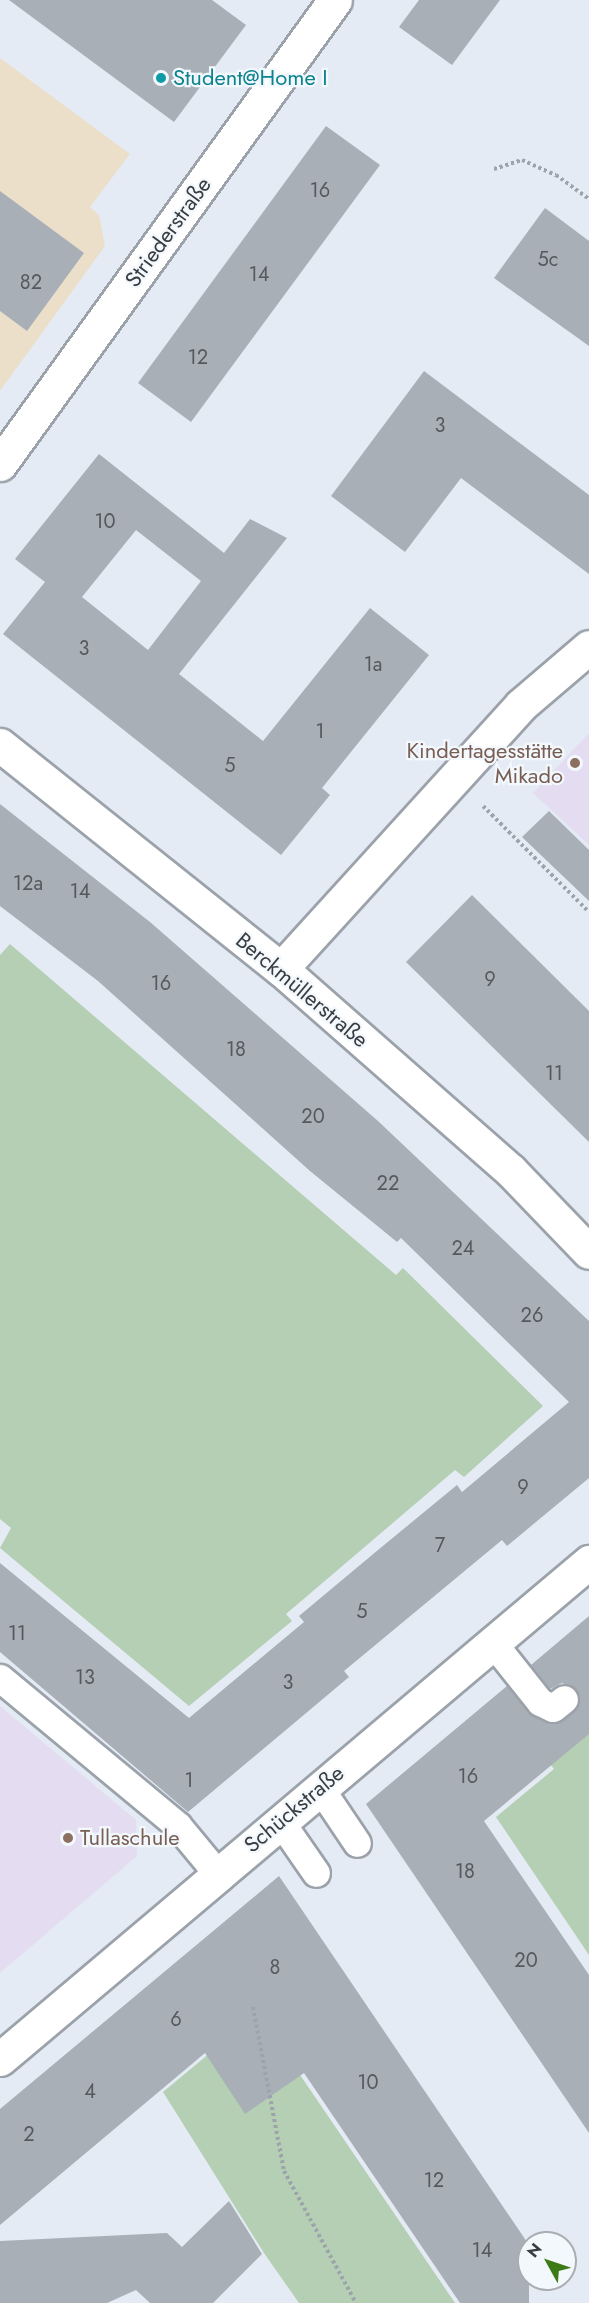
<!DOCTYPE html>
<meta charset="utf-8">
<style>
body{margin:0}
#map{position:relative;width:589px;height:2303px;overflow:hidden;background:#e4ebf4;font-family:Jost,sans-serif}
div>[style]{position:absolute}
.commercial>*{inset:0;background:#ebdfca}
.education>*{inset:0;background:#e4dcf1}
.green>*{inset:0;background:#b4cfb4}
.building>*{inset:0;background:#a8afb7}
.path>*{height:4px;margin-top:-2px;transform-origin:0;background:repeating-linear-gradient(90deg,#9da3aa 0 3px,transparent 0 6px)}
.roads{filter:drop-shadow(2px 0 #9ba2aa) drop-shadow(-2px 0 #9ba2aa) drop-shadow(0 2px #9ba2aa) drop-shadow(0 -2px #9ba2aa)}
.service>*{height:27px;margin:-13.5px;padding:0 13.5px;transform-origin:13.5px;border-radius:13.5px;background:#fff}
.minor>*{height:33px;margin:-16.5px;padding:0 16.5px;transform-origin:16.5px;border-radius:16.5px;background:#fff}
.dots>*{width:16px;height:16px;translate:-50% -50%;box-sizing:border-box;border:3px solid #f3f8fd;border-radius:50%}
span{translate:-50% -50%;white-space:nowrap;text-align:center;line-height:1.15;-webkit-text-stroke:4.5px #f3f8fd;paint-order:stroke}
.number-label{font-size:20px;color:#55595e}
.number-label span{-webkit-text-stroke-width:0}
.culture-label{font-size:22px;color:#0d838f}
.left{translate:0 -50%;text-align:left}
.street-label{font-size:22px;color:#393c40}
.education-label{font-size:22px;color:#785e54}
.right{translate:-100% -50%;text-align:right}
.north{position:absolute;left:517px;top:2231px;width:60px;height:60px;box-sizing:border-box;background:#f3f8fd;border:2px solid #a9adb1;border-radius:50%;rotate:310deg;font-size:16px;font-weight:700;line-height:24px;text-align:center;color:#393c40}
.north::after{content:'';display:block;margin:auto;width:21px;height:27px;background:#3c7a16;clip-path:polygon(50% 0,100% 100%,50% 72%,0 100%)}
</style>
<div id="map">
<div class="commercial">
<div style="clip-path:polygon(0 58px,130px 154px,90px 207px,99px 215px,105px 246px,0 391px)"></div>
</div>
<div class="education">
<div style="clip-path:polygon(589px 733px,589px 845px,533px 793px)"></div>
<div style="clip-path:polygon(0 1706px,136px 1820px,137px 1856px,0 1973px)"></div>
</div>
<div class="green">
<div style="clip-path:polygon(10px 944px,396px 1275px,403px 1268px,543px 1406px,464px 1477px,455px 1470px,286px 1614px,292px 1621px,189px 1706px,0 1548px,11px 1528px,0 1519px,0 955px)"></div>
<div style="clip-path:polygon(589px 1733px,589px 1955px,496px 1817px,554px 1769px,541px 1752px)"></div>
<div style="clip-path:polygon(258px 2013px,455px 2303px,299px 2303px,264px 2253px,163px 2092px)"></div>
</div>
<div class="building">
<div style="clip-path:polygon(9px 0,212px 0,246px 25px,174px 122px)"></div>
<div style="clip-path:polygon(419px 0,500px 0,452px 65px,399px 27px)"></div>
<div style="clip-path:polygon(326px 126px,380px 165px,191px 422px,138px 383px)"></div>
<div style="clip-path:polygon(0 191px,84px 253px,27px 331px,0 311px)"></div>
<div style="clip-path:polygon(545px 208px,589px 241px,589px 346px,494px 278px)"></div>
<div style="clip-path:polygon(424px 371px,589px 495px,589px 574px,461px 478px,405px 552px,331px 496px)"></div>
<div style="clip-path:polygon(evenodd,99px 454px,224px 553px,250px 519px,287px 538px,179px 674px,263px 741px,370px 608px,429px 655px,322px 788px,330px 795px,281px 855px,3px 634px,45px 582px,15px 559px,99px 454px,136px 530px,201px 581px,148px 650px,82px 597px,136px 530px)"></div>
<div style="clip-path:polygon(0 804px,150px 922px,378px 1121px,589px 1321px,589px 1478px,507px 1546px,502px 1540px,344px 1671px,349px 1677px,188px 1812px,0 1652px,0 1563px,189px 1718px,304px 1622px,299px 1616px,378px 1550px,457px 1485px,462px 1492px,569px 1402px,401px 1238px,397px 1242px,310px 1171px,98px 981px,0 906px)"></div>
<div style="clip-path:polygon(549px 811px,589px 850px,589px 901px,522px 837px)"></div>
<div style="clip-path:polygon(472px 895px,589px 1011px,589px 1142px,406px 962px)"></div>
<div style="clip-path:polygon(589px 1616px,589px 1734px,484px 1821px,589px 1975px,589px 2133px,366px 1804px,507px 1686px,528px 1712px,546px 1722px,556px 1723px,574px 1711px,580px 1697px,576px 1689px,562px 1683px,550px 1689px,531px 1665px)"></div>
<div style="clip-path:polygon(279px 1876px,529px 2245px,529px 2303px,460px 2303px,304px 2073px,245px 2114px,205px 2053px,0 2225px,0 2109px)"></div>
<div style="clip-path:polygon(229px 2201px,262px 2254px,213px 2303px,150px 2303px,136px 2290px,107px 2303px,0 2303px,0 2241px,167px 2233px,182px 2247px)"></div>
</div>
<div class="path">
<div style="left:494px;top:169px;width:29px;rotate:-18deg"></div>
<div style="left:522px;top:160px;width:37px;rotate:24deg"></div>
<div style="left:556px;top:175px;width:41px;rotate:36deg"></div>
<div style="left:483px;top:806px;width:150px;rotate:45deg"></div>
<div style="left:253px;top:2007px;width:167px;rotate:79.3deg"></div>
<div style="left:284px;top:2171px;width:150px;rotate:61.4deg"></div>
</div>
<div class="roads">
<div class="service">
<div style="left:493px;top:1643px;width:75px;rotate:51.5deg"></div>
<div style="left:540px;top:1702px;width:14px;rotate:25deg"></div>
<div style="left:553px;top:1708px;width:14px;rotate:-39deg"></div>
<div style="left:0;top:1678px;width:231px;rotate:39.7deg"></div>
<div style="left:178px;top:1826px;width:61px;rotate:50.3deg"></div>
<div style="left:320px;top:1788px;width:66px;rotate:56.1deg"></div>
<div style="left:280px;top:1821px;width:63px;rotate:55.3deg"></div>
</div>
<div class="minor">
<div style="left:0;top:464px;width:572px;rotate:-54.17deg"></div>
<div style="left:0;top:745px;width:359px;rotate:38.6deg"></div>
<div style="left:281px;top:969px;width:306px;rotate:41.3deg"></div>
<div style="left:511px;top:1171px;width:112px;rotate:46.1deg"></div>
<div style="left:281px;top:969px;width:357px;rotate:-47.7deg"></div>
<div style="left:521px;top:705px;width:89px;rotate:-40.5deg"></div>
<div style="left:0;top:2059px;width:771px;rotate:-40.16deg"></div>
</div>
</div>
<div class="dots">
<div style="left:161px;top:78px;background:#0f9aa8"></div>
<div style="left:575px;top:763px;background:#8d6e63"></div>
<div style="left:68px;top:1838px;background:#8d6e63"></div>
</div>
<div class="number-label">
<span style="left:320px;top:190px">16</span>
<span style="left:548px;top:259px">5c</span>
<span style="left:259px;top:274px">14</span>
<span style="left:31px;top:282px">82</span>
<span style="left:198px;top:357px">12</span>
<span style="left:440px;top:425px">3</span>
<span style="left:105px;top:521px">10</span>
<span style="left:84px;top:648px">3</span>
<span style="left:373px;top:664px">1a</span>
<span style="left:320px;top:731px">1</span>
<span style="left:230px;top:765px">5</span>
<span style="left:28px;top:883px">12a</span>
<span style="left:80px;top:891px">14</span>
<span style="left:490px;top:979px">9</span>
<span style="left:161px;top:983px">16</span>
<span style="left:236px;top:1049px">18</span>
<span style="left:554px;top:1073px">11</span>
<span style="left:313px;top:1116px">20</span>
<span style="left:388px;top:1183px">22</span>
<span style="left:463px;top:1248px">24</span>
<span style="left:532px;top:1315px">26</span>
<span style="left:523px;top:1487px">9</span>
<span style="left:440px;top:1545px">7</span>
<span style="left:362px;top:1611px">5</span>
<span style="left:17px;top:1633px">11</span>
<span style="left:85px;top:1677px">13</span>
<span style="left:288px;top:1682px">3</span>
<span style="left:468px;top:1776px">16</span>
<span style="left:189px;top:1780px">1</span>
<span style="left:465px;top:1871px">18</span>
<span style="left:526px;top:1960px">20</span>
<span style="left:275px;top:1967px">8</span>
<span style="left:176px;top:2019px">6</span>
<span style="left:368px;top:2082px">10</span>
<span style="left:90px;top:2091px">4</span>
<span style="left:29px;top:2134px">2</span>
<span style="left:434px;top:2180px">12</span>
<span style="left:482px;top:2250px">14</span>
</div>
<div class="culture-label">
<span class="left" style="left:173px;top:78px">Student@Home I</span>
</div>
<div class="street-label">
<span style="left:168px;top:232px;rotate:-54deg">Striederstraße</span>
<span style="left:302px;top:990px;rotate:40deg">Berckmüllerstraße</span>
<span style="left:294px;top:1809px;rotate:-40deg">Schückstraße</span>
</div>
<div class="education-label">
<span class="right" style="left:563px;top:763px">Kindertagesstätte<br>Mikado</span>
<span class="left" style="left:80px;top:1838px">Tullaschule</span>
</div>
<div class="north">N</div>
</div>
